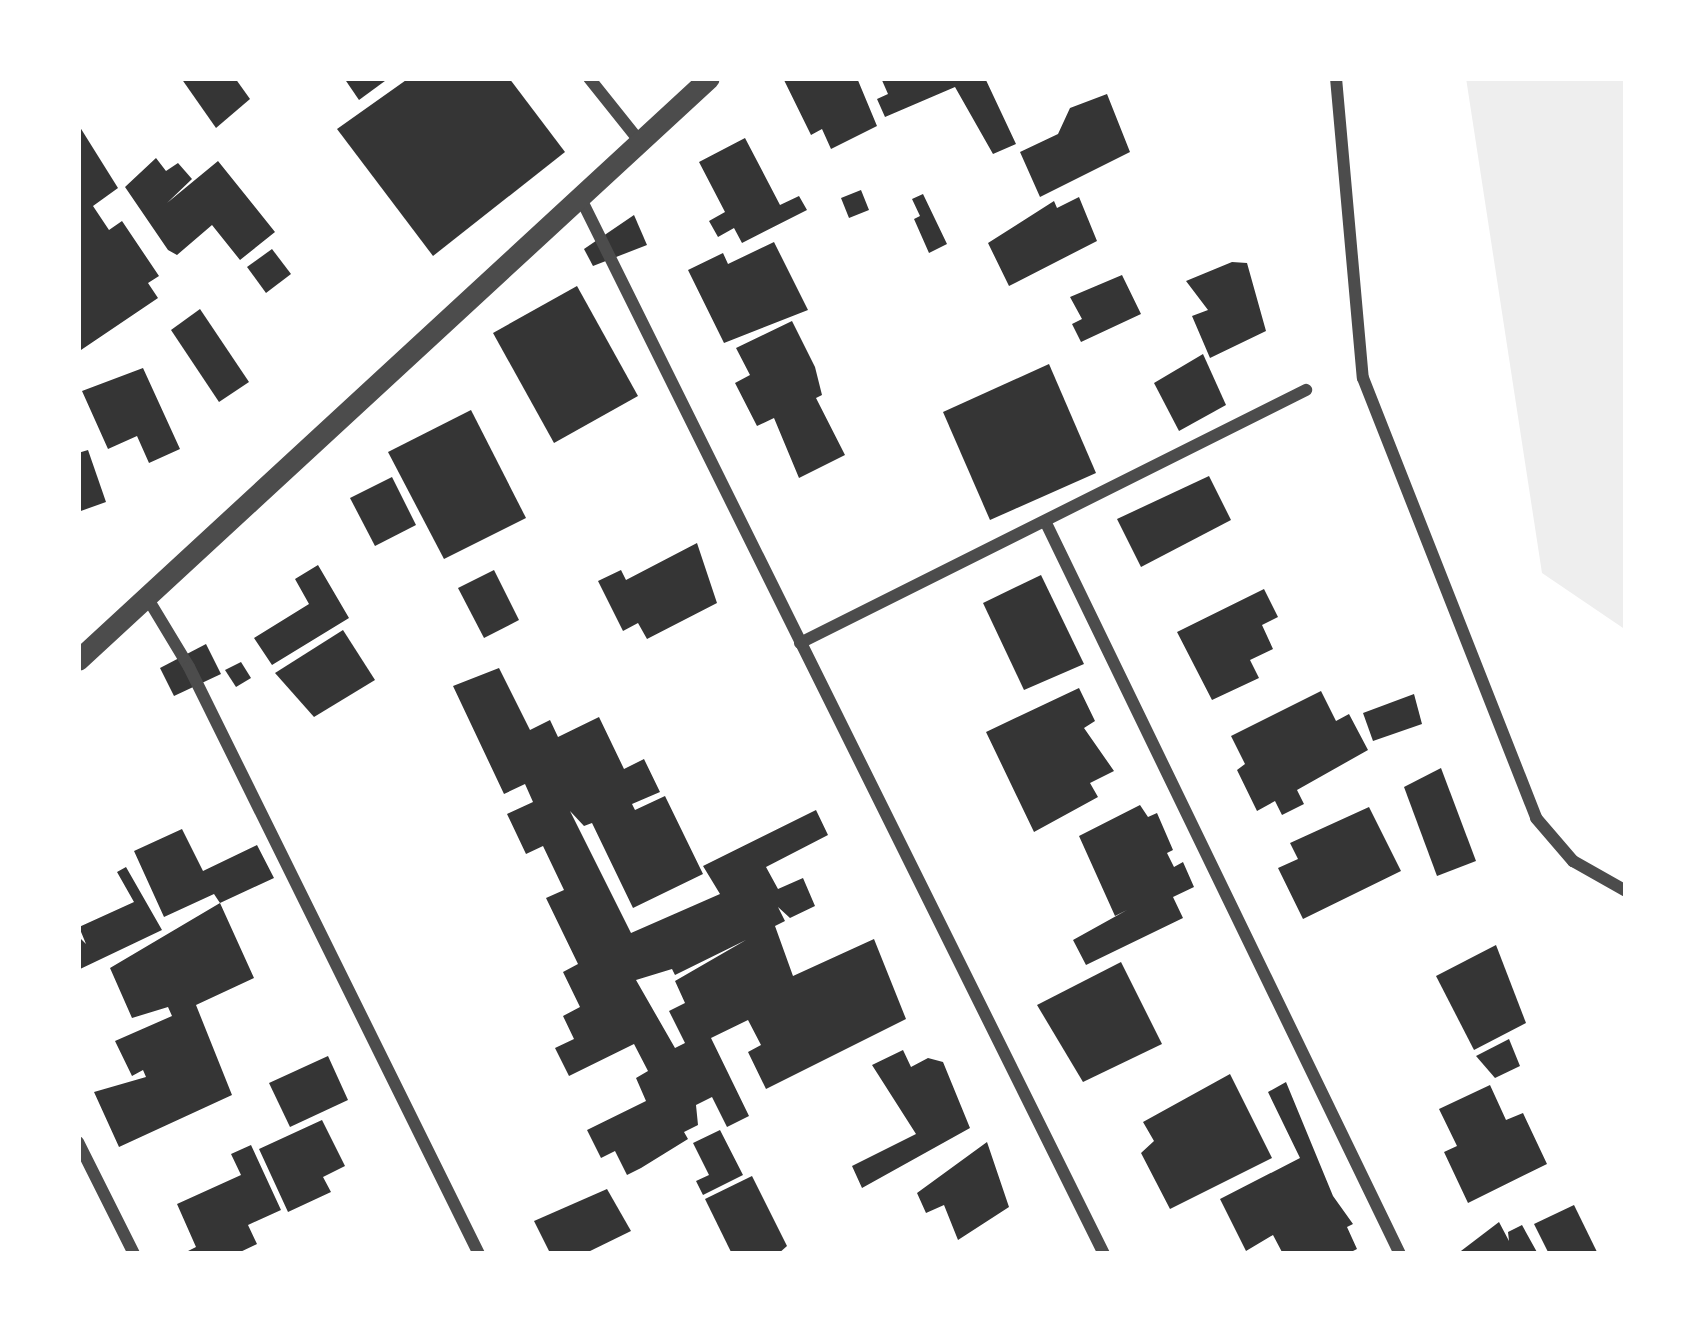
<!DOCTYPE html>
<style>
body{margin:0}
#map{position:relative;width:1704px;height:1332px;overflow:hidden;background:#fff;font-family:"Fira Sans Condensed",sans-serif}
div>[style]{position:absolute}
.green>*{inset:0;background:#eee}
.building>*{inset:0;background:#353535}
.minor>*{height:12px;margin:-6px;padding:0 6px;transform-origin:6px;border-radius:6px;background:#4c4c4c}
.tertiary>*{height:21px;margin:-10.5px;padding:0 10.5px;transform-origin:10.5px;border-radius:10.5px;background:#4c4c4c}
span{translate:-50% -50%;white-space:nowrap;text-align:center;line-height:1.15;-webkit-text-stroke:12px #fff;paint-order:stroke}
.frame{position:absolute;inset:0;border:81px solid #fff;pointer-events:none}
</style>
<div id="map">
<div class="green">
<div style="clip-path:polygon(1466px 78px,1626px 78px,1626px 630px,1542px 573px)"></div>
</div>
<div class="building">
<div style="clip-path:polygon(181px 78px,235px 78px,250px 99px,216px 128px)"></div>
<div style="clip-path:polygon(344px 78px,389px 78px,359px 100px)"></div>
<div style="clip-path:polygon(409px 78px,509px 78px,565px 152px,433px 256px,337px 129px)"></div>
<div style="clip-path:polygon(783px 78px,857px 78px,877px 126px,831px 149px,822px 129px,811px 135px)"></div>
<div style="clip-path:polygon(881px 78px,985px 78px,1016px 144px,993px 154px,955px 87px,885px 117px,877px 99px,888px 94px)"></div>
<div style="clip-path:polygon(1107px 94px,1130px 152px,1040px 197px,1020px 152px,1058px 134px,1070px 108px)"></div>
<div style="clip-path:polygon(78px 124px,118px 188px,93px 206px,109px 230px,122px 221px,159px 276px,148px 283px,158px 298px,78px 352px)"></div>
<div style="clip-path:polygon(745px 138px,780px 205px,799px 196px,807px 210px,742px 243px,734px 228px,718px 237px,709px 221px,725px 212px,699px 162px)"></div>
<div style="clip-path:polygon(156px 158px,166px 171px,178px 163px,192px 179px,167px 203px,218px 161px,275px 232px,240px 260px,212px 225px,177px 255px,168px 250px,125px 187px)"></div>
<div style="clip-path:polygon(861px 190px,869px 210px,849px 218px,841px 198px)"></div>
<div style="clip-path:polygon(923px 194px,947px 244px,929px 253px,914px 219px,920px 216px,912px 199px)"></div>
<div style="clip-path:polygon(1079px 197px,1097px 241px,1009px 286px,988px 243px,1054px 201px,1057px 208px)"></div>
<div style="clip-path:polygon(634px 215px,647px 245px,593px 266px,584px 249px)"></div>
<div style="clip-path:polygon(774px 242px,808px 310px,724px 343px,688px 270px,723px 253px,728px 264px)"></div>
<div style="clip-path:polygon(272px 249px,291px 274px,266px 293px,247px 267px)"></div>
<div style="clip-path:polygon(1232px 262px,1247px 263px,1266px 331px,1210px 358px,1192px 316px,1208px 310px,1186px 281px)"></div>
<div style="clip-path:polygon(1122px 275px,1141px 314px,1081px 342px,1072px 324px,1082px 319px,1070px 297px)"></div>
<div style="clip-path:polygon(577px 286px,638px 396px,554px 443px,493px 333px)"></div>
<div style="clip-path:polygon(200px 309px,249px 382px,219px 402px,171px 330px)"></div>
<div style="clip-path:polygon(792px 321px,815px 367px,822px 395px,816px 398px,845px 455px,799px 478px,774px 418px,757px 426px,735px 383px,750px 375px,736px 348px)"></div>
<div style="clip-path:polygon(1203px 354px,1226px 405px,1179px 431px,1154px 383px)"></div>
<div style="clip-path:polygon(1049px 364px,1096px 473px,990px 520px,943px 412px)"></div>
<div style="clip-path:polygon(143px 368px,180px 449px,149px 463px,137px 436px,108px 449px,82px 391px)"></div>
<div style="clip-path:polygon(471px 410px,526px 518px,444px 559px,388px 452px)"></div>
<div style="clip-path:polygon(88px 450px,106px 502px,78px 512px,78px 453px)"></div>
<div style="clip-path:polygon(1209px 476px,1231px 520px,1141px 567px,1117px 519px)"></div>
<div style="clip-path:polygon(392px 477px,416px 525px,375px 546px,350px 498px)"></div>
<div style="clip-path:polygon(697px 543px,717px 603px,647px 639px,638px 623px,623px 631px,598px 581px,621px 570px,626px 580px)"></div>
<div style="clip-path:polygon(318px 565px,349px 618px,272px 665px,254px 638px,309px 604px,295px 579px)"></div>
<div style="clip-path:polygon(494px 570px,519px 620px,484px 638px,458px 588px)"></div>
<div style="clip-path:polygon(1041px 575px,1084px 664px,1024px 690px,983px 603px)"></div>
<div style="clip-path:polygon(1264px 589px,1278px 617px,1262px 625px,1273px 649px,1250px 660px,1259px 678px,1212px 700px,1177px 632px)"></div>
<div style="clip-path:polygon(343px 630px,375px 680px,314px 717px,275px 673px)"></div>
<div style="clip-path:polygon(206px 644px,221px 674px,174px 696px,160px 668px)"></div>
<div style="clip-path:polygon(241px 662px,251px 678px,236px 687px,225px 670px)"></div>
<div style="clip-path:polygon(evenodd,499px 668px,530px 730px,550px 720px,558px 737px,599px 717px,624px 769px,644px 759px,660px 792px,632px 804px,635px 810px,665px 796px,703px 874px,633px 908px,592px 823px,584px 826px,570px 811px,631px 933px,720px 894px,703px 866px,816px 810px,828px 835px,766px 867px,778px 889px,803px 878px,815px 906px,790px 918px,778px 907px,785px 921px,775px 926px,793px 976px,874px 939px,906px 1019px,766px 1089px,748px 1052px,761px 1045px,748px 1020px,711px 1038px,749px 1116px,727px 1127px,712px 1097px,696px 1105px,698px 1125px,684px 1132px,688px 1139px,641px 1168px,627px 1175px,615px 1151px,601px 1158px,587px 1130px,646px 1101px,636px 1078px,648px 1071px,634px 1044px,569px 1076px,555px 1048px,574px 1039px,563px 1016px,580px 1007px,563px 972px,578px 964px,546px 898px,564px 890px,543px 846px,526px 854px,507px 814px,533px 802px,525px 784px,504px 794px,453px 686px,499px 668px,746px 940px,675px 981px,685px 1003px,669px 1011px,685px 1043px,675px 1048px,636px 980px,672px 969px,675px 975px,746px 940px)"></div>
<div style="clip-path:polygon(1079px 688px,1095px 721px,1084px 728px,1114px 771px,1090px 783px,1098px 797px,1034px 832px,986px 732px)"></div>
<div style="clip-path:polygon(1321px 691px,1336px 721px,1349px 714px,1368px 750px,1297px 790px,1304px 804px,1282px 815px,1275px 801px,1257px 811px,1237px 770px,1245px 764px,1231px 736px)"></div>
<div style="clip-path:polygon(1414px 694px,1422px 724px,1373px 741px,1363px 713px)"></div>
<div style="clip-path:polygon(1441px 768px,1476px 861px,1437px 876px,1404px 787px)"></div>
<div style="clip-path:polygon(1140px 805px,1148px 817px,1157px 813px,1173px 850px,1167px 853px,1174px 867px,1183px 862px,1194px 887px,1173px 897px,1183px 918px,1086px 965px,1073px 940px,1127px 910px,1115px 916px,1079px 836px)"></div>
<div style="clip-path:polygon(1369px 807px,1401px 871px,1303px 919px,1278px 868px,1298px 859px,1290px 843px)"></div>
<div style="clip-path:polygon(182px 829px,203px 871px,257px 845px,274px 878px,220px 903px,254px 978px,196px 1005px,232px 1095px,119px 1147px,94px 1092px,146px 1077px,143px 1070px,132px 1076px,115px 1041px,172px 1016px,168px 1007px,132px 1018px,110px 968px,220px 903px,214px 894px,164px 917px,134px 851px)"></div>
<div style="clip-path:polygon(126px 867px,162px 930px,78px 970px,78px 936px,86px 944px,79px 927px,134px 902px,117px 872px)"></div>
<div style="clip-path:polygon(1496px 945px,1526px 1023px,1474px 1050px,1436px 976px)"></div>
<div style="clip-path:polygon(1121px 962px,1162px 1044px,1083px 1082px,1037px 1005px)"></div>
<div style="clip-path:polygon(1509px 1039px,1520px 1066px,1495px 1078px,1476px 1056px)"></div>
<div style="clip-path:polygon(903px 1050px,911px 1067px,928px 1058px,943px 1062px,970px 1128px,862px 1188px,852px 1166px,916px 1134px,872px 1065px)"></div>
<div style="clip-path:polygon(328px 1056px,348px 1100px,290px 1127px,269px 1083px)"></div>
<div style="clip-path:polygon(1230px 1074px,1272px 1158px,1170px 1209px,1141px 1153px,1154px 1141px,1143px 1122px)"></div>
<div style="clip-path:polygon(1286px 1082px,1333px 1196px,1353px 1224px,1347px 1227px,1357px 1249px,1347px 1254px,1283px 1254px,1273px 1235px,1246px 1251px,1220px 1199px,1300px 1158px,1268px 1092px)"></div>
<div style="clip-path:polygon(1490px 1085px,1506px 1120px,1523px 1113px,1547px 1164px,1468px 1203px,1444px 1152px,1457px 1146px,1439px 1109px)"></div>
<div style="clip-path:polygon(322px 1120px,345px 1166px,323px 1177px,331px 1192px,288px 1212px,259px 1149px)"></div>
<div style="clip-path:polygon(720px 1130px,743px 1175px,703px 1195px,696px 1181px,709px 1175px,693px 1143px)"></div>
<div style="clip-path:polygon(987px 1142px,1009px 1207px,958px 1240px,944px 1205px,926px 1213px,917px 1193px)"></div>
<div style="clip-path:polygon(251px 1145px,281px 1210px,248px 1225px,257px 1244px,236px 1254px,182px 1254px,196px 1247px,177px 1204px,241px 1175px,231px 1154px)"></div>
<div style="clip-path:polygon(752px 1176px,787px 1246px,778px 1254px,732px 1254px,705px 1199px)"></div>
<div style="clip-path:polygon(607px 1189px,631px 1231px,584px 1254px,550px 1253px,534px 1221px)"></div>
<div style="clip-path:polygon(1574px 1205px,1598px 1254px,1549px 1254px,1534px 1224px)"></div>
<div style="clip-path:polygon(1499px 1222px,1509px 1241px,1508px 1232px,1522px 1225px,1538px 1254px,1457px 1254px)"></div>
</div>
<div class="minor">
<div style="left:589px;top:78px;width:82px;rotate:51.4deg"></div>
<div style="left:1336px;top:78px;width:301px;rotate:84.9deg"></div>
<div style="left:1363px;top:378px;width:473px;rotate:68.5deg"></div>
<div style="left:1536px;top:818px;width:57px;rotate:49.3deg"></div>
<div style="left:1573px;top:861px;width:61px;rotate:29.5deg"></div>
<div style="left:580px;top:197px;width:1180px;rotate:63.63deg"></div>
<div style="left:1046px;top:523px;width:812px;rotate:64.16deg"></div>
<div style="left:148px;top:599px;width:79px;rotate:58.9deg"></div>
<div style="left:189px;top:667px;width:655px;rotate:63.71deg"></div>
<div style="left:800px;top:643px;width:566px;rotate:-26.57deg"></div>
<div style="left:78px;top:1142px;width:125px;rotate:63.4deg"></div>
</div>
<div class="tertiary">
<div style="left:78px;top:660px;width:858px;rotate:-42.69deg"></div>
</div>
<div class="frame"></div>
</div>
